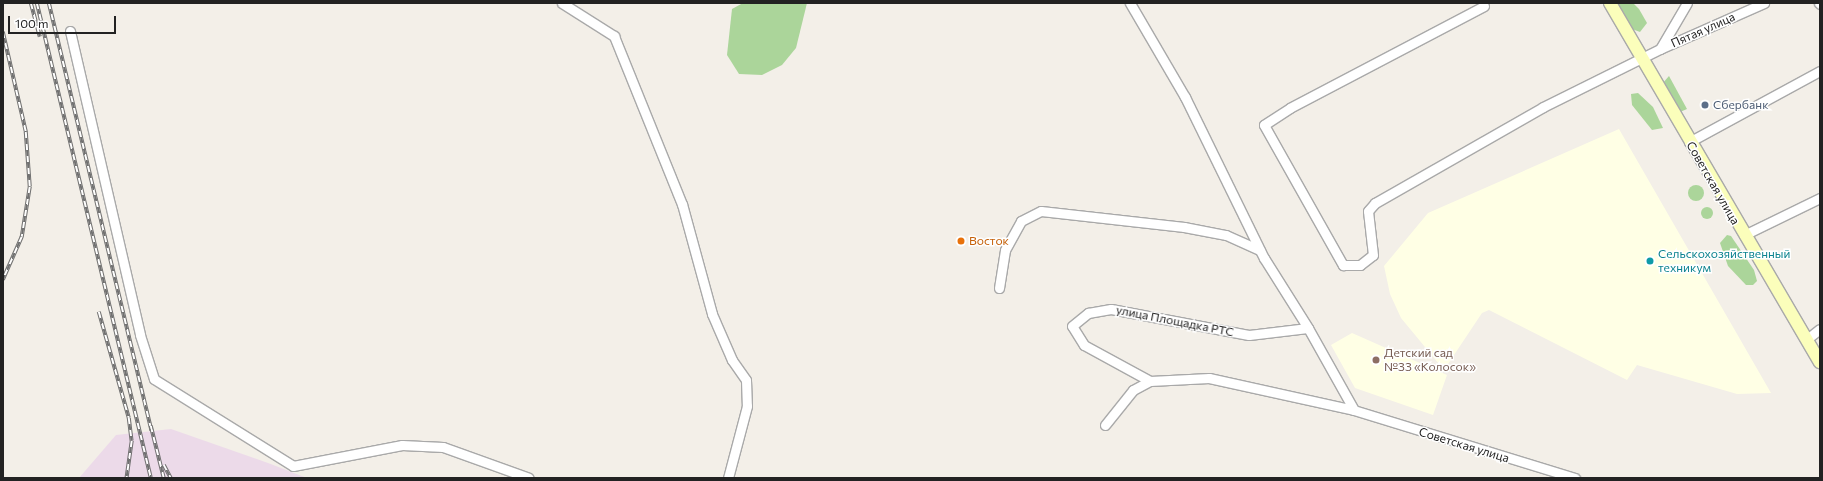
<!DOCTYPE html>
<meta charset="utf-8">
<style>
body{margin:0}
#map{position:relative;width:1823px;height:481px;overflow:hidden;background:#f3efe8;font-family:Commissioner,sans-serif}
div>[style]{position:absolute}
.industrial>*{inset:0;background:#ecdae9}
.education>*{inset:0;background:#ffffe5}
.forest>*{inset:0;background:#abd59a}
.round{border-radius:50%}
.roads{filter:drop-shadow(1px 0 #a9a9a9) drop-shadow(-1px 0 #a9a9a9) drop-shadow(0 1px #a9a9a9) drop-shadow(0 -1px #a9a9a9)}
.minor>*{height:9px;margin:-4.5px;padding:0 4.5px;transform-origin:4.5px;border-radius:4.5px;background:#fff}
.secondary>*{height:12px;margin:-6px;padding:0 6px;transform-origin:6px;border-radius:6px;background:#fbfebb}
.rail>*{height:3.5px;margin-top:-1.75px;transform-origin:0;background:repeating-linear-gradient(90deg,#fff 0 6px,#707070 0 12px);box-sizing:border-box;border-block:1px solid #707070}
.dots>*{width:11px;height:11px;translate:-50% -50%;box-sizing:border-box;border:2px solid #fff;border-radius:50%}
span{translate:-50% -50%;white-space:nowrap;text-align:center;line-height:1.15;-webkit-text-stroke:3px #fff;paint-order:stroke}
.street-label{font-size:12px;color:#222}
.service-label{font-size:12px;color:#4e5e75}
.left{translate:0 -50%;text-align:left}
.food-label{font-size:12px;color:#c56008}
.culture-label{font-size:12px;color:#0d838f}
.education-label{font-size:12px;color:#785e54}
.frame{position:absolute;inset:0;border:4px solid #222;pointer-events:none}
.scale{position:absolute;left:8px;top:16px;width:108px;height:18px;box-sizing:border-box;border:2px solid #222;border-top:0;padding-left:5px;font-size:12px;line-height:14px;white-space:nowrap;color:#222;-webkit-text-stroke:3px #fff;paint-order:stroke}
</style>
<div id="map">
<div class="industrial">
<div style="clip-path:polygon(171px 429px,268px 463px,307px 478px,79px 478px,116px 435px)"></div>
</div>
<div class="education">
<div style="clip-path:polygon(1619px 129px,1771px 393px,1737px 394px,1637px 365px,1627px 380px,1489px 310px,1482px 313px,1444px 370px,1401px 318px,1390px 294px,1384px 266px,1428px 213px)"></div>
<div style="clip-path:polygon(1352px 333px,1447px 375px,1433px 415px,1355px 388px,1331px 345px)"></div>
</div>
<div class="forest">
<div style="clip-path:polygon(743px 3px,807px 3px,796px 48px,782px 65px,762px 75px,739px 74px,727px 55px,732px 9px)"></div>
<div style="clip-path:polygon(1617px 3px,1633px 3px,1639px 9px,1647px 23px,1640px 32px,1632px 29px)"></div>
<div style="clip-path:polygon(1669px 76px,1687px 109px,1680px 112px,1662px 84px)"></div>
<div style="clip-path:polygon(1638px 93px,1653px 107px,1663px 128px,1652px 130px,1632px 105px,1631px 94px)"></div>
<div class="round" style="left:1688px;top:185px;width:16px;height:16px"></div>
<div class="round" style="left:1701px;top:207px;width:12px;height:12px"></div>
<div style="clip-path:polygon(1727px 235px,1731px 236px,1754px 270px,1757px 281px,1753px 285px,1746px 285px,1728px 266px,1720px 243px)"></div>
</div>
<div class="roads">
<div class="minor">
<div style="left:562px;top:3px;width:62px;rotate:32.4deg"></div>
<div style="left:614px;top:36px;width:181px;rotate:68deg"></div>
<div style="left:682px;top:204px;width:114px;rotate:74.7deg"></div>
<div style="left:712px;top:314px;width:50px;rotate:66.5deg"></div>
<div style="left:732px;top:360px;width:24px;rotate:55deg"></div>
<div style="left:746px;top:380px;width:26px;rotate:88deg"></div>
<div style="left:747px;top:406px;width:74px;rotate:104.8deg"></div>
<div style="left:1130px;top:3px;width:109px;rotate:59.7deg"></div>
<div style="left:1185px;top:97px;width:179px;rotate:63.9deg"></div>
<div style="left:1264px;top:258px;width:83px;rotate:57.8deg"></div>
<div style="left:1308px;top:328px;width:94px;rotate:60.7deg"></div>
<div style="left:1819px;top:3px;width:1px;rotate:45deg"></div>
<div style="left:1484px;top:6px;width:219px;rotate:152.3deg"></div>
<div style="left:1290px;top:108px;width:31px;rotate:147deg"></div>
<div style="left:1264px;top:125px;width:161px;rotate:60.6deg"></div>
<div style="left:1343px;top:265px;width:17px"></div>
<div style="left:1360px;top:265px;width:16px;rotate:-38deg"></div>
<div style="left:1373px;top:255px;width:44px;rotate:-96.5deg"></div>
<div style="left:1368px;top:211px;width:11px;rotate:-49deg"></div>
<div style="left:1375px;top:203px;width:193px;rotate:-29.7deg"></div>
<div style="left:1543px;top:107px;width:131px;rotate:-26.4deg"></div>
<div style="left:1660px;top:49px;width:114px;rotate:-23.9deg"></div>
<div style="left:70px;top:31px;width:312px;rotate:77deg"></div>
<div style="left:140px;top:335px;width:46px;rotate:72.3deg"></div>
<div style="left:154px;top:379px;width:164px;rotate:32deg"></div>
<div style="left:293px;top:466px;width:111px;rotate:-10.9deg"></div>
<div style="left:402px;top:445px;width:41px;rotate:2.8deg"></div>
<div style="left:443px;top:447px;width:91px;rotate:19.8deg"></div>
<div style="left:1660px;top:49px;width:53px;rotate:-59.6deg"></div>
<div style="left:1689px;top:142px;width:149px;rotate:-28.5deg"></div>
<div style="left:1744px;top:235px;width:85px;rotate:-26deg"></div>
<div style="left:999px;top:288px;width:38px;rotate:-81deg"></div>
<div style="left:1005px;top:250px;width:33px;rotate:-61deg"></div>
<div style="left:1021px;top:221px;width:22px;rotate:-27deg"></div>
<div style="left:1041px;top:211px;width:144px;rotate:6.4deg"></div>
<div style="left:1184px;top:227px;width:43px;rotate:10.8deg"></div>
<div style="left:1226px;top:235px;width:37px;rotate:24deg"></div>
<div style="left:1807px;top:339px;width:16px;rotate:-38deg"></div>
<div style="left:1150px;top:381px;width:75px;rotate:-151.4deg"></div>
<div style="left:1084px;top:345px;width:22px;rotate:-122deg"></div>
<div style="left:1072px;top:326px;width:21px;rotate:-39deg"></div>
<div style="left:1088px;top:313px;width:23px;rotate:-10deg"></div>
<div style="left:1111px;top:309px;width:140px;rotate:10.7deg"></div>
<div style="left:1249px;top:335px;width:59px;rotate:-6.8deg"></div>
<div style="left:1105px;top:425px;width:45px;rotate:-51.3deg"></div>
<div style="left:1133px;top:390px;width:19px;rotate:-28deg"></div>
<div style="left:1150px;top:381px;width:59px;rotate:-2.9deg"></div>
<div style="left:1209px;top:378px;width:148px;rotate:12.4deg"></div>
<div style="left:1354px;top:410px;width:231px;rotate:17.1deg"></div>
</div>
<div class="secondary">
<div style="left:1610px;top:3px;width:416px;rotate:59.7deg"></div>
</div>
</div>
<div class="rail">
<div style="left:31px;top:3px;width:35px;rotate:75deg"></div>
<div style="left:37px;top:3px;width:488px;rotate:76.5deg"></div>
<div style="left:49px;top:3px;width:440px;rotate:76.5deg"></div>
<div style="left:3px;top:32px;width:103px;rotate:77deg"></div>
<div style="left:26px;top:132px;width:55px;rotate:85.8deg"></div>
<div style="left:30px;top:187px;width:51px;rotate:99.1deg"></div>
<div style="left:22px;top:237px;width:47px;rotate:113.8deg"></div>
<div style="left:99px;top:312px;width:110px;rotate:74.2deg"></div>
<div style="left:129px;top:418px;width:23px;rotate:83deg"></div>
<div style="left:132px;top:441px;width:37px;rotate:98deg"></div>
<div style="left:151px;top:426px;width:54px;rotate:76deg"></div>
<div style="left:164px;top:465px;width:15px;rotate:62deg"></div>
</div>
<div class="dots">
<div style="left:1705px;top:105px;background:#5c6f8a"></div>
<div style="left:961px;top:241px;background:#e8710a"></div>
<div style="left:1650px;top:261px;background:#0f9aa8"></div>
<div style="left:1376px;top:360px;background:#8d6e63"></div>
</div>
<div class="street-label">
<span style="left:1703px;top:30px;rotate:-24deg">Пятая улица</span>
<span style="left:1713px;top:183px;rotate:60deg">Советская улица</span>
<span style="left:1175px;top:321px;rotate:11deg">улица Площадка РТС</span>
<span style="left:1464px;top:445px;rotate:17deg">Советская улица</span>
</div>
<div class="service-label">
<span class="left" style="left:1713px;top:105px">Сбербанк</span>
</div>
<div class="food-label">
<span class="left" style="left:969px;top:241px">Восток</span>
</div>
<div class="culture-label">
<span class="left" style="left:1658px;top:261px">Сельскохозяйственный<br>техникум</span>
</div>
<div class="education-label">
<span class="left" style="left:1384px;top:360px">Детский сад<br>№33 «Колосок»</span>
</div>
<div class="frame"></div>
<div class="scale">100 m</div>
</div>
